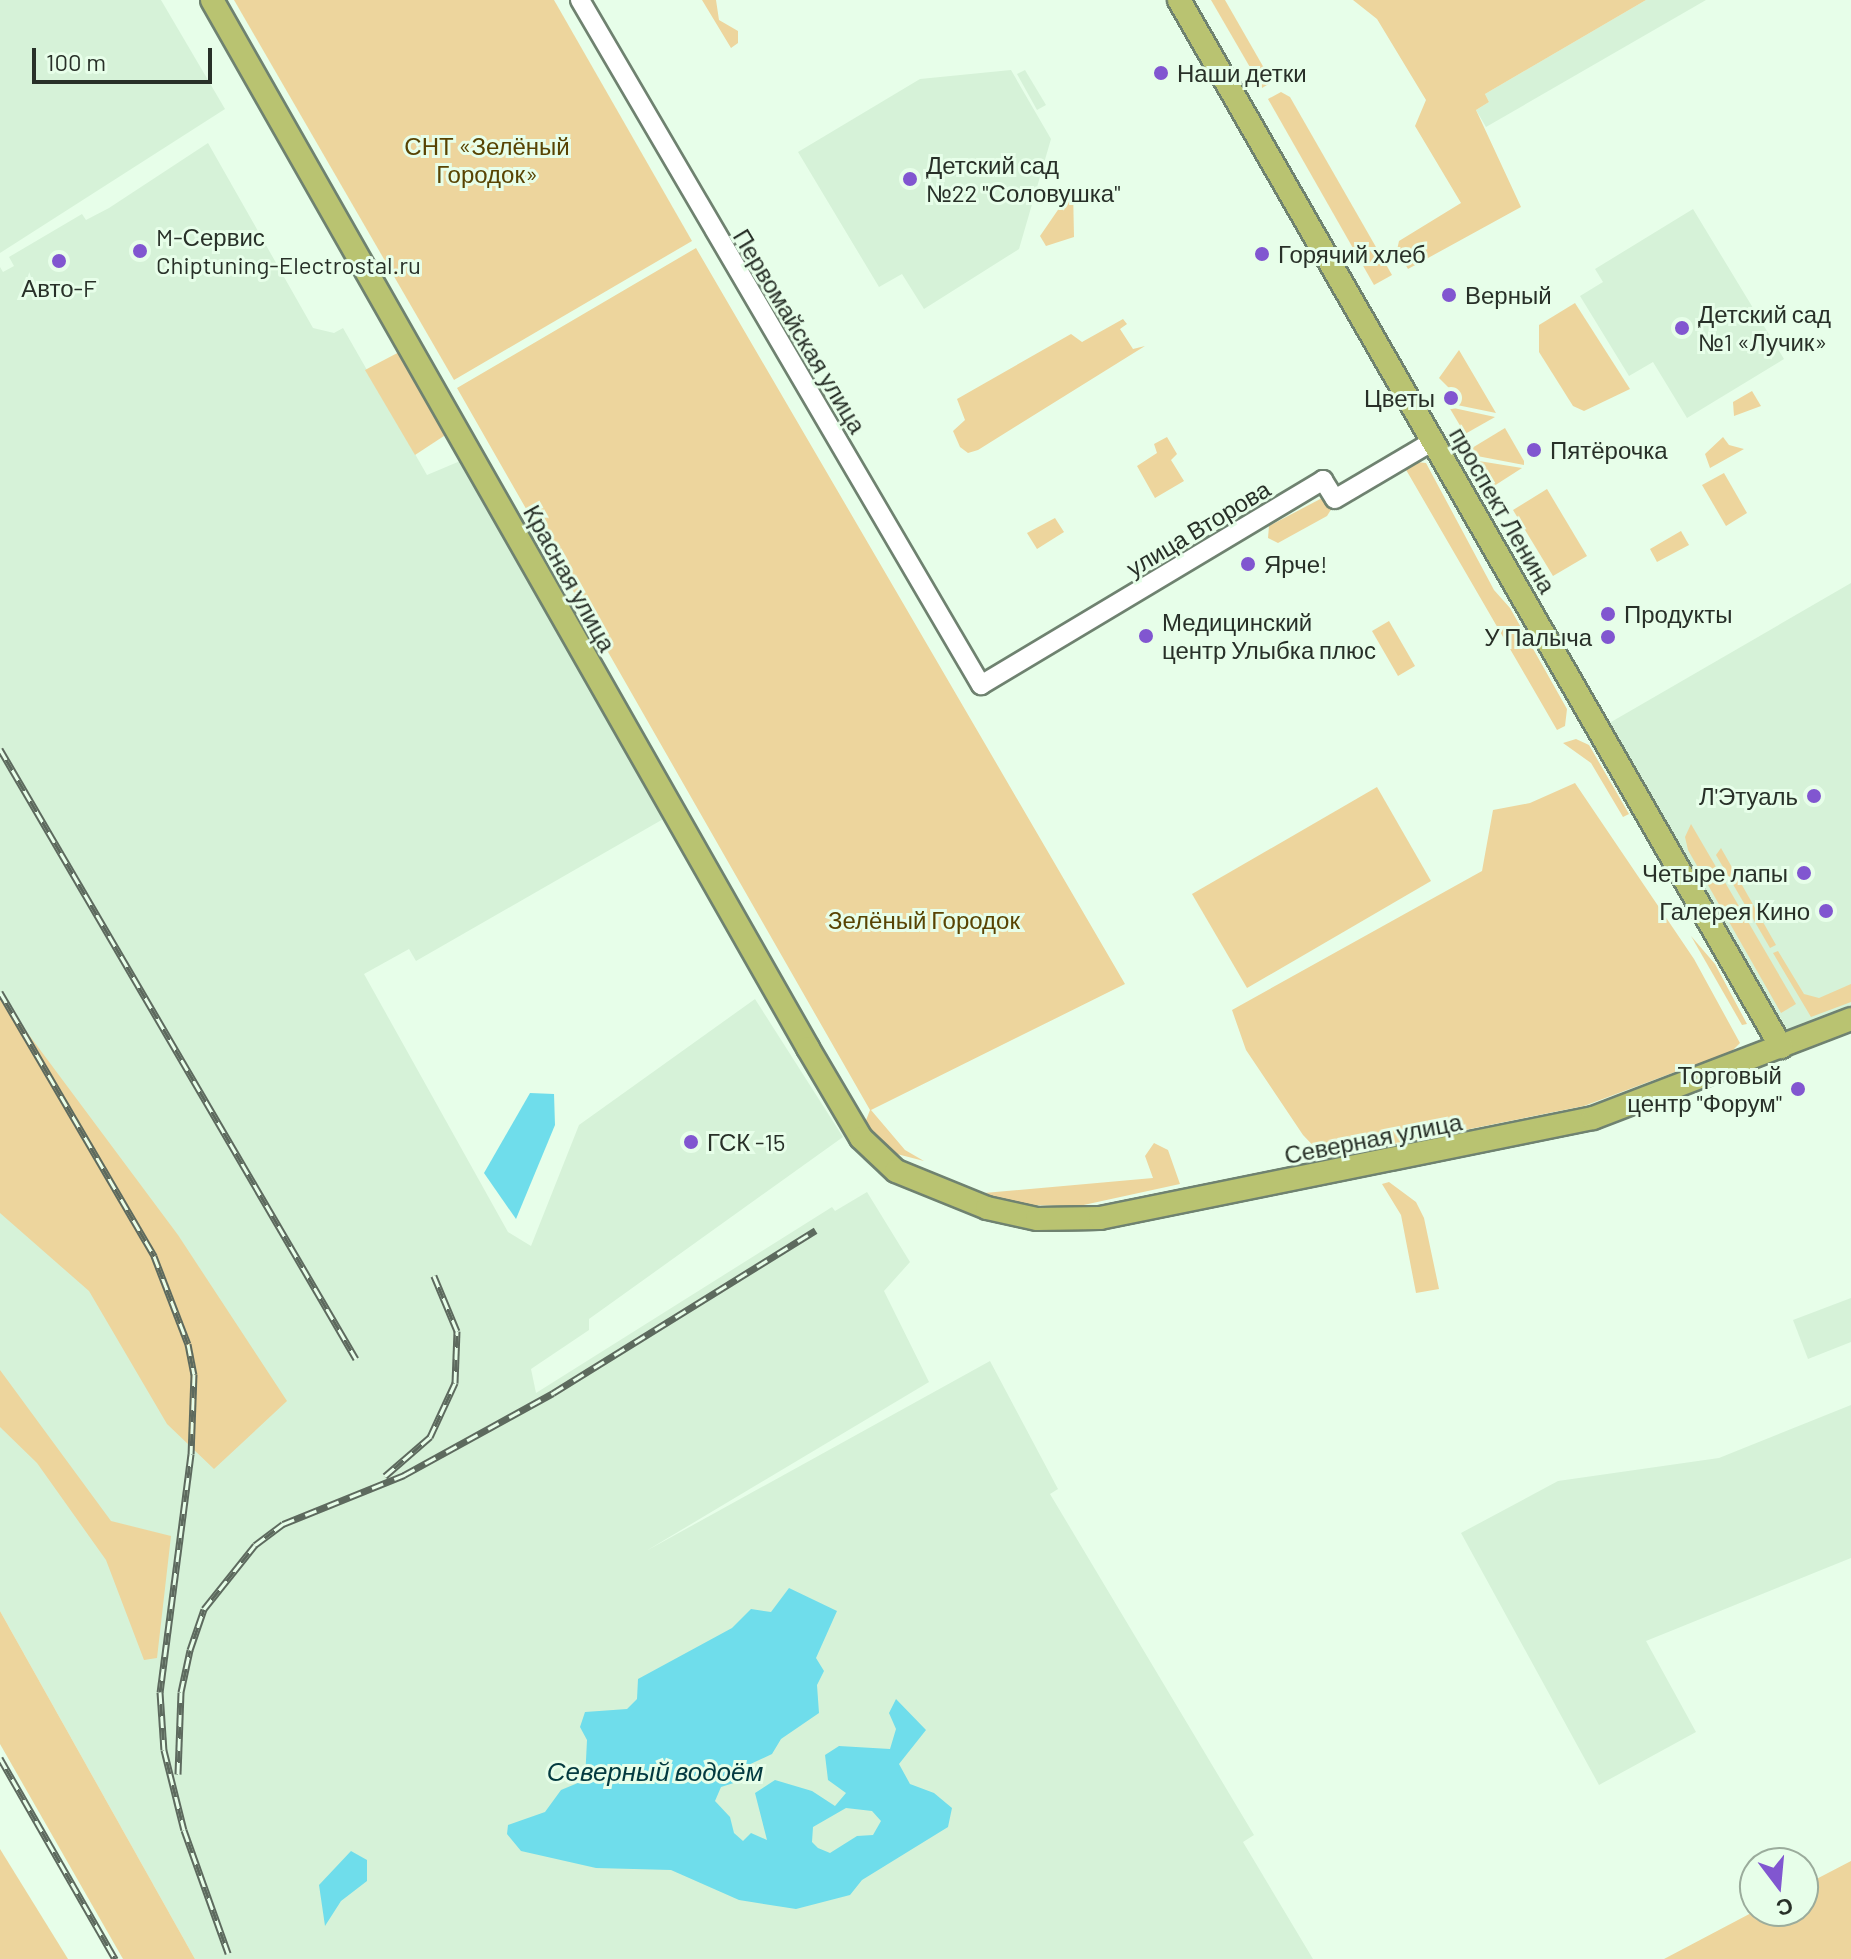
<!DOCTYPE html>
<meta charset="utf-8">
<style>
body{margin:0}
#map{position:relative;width:1851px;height:1959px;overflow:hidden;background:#e7fee9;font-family:Barlow,sans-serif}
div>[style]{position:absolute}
.built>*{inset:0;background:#d6f2d8}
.green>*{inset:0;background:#edd59d}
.water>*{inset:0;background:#6fddeb}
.roads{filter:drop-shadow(2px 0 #6f8270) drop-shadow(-2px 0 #6f8270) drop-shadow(0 2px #6f8270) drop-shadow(0 -2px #6f8270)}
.minor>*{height:18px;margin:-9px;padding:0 9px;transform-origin:9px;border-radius:9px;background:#fff}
.major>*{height:22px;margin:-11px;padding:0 11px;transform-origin:11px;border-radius:11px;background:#b9c371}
.rail>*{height:7px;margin-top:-3.5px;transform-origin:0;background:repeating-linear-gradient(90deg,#e7fee9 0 12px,#5d6a5e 0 24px);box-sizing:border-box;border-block:2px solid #5d6a5e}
.dots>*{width:22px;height:22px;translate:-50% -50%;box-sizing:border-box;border:4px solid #e7fee9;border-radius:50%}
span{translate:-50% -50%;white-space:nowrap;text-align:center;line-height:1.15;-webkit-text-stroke:6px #e7fee9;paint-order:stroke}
.poi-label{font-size:24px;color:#283028}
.left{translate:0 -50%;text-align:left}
.right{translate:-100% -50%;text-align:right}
.park-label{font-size:24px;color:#584302}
.street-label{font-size:24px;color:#283028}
.water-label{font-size:26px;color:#033a40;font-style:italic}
.north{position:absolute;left:1739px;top:1847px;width:80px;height:80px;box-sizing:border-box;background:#e7fee9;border:2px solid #9bac9c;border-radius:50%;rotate:164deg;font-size:22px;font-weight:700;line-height:32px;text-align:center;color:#283028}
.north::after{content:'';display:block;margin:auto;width:28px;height:36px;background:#8156d0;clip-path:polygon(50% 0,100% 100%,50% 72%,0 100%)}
.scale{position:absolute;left:32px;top:48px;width:180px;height:36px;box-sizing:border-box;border:4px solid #283028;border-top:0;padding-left:10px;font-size:24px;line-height:28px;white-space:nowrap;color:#283028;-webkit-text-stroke:6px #e7fee9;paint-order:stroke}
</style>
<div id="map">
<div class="built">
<div style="clip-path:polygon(0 0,161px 0,225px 109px,0 253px)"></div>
<div style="clip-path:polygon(1646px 0,1706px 0,1486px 127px,1476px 110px,1489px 102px,1485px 94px)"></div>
<div style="clip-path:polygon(1011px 70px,1051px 139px,1019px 249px,924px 309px,902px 274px,879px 287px,798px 152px,920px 79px)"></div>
<div style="clip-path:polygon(1025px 70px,1046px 105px,1037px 110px,1017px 74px)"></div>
<div style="clip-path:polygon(208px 143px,313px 328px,334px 333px,343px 328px,427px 475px,465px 459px,665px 818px,416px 961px,409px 949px,364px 974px,508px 1232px,531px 1246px,579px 1125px,755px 999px,843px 1137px,589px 1319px,589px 1330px,531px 1369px,536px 1393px,832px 1207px,835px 1211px,867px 1192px,910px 1262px,884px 1291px,929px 1382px,646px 1551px,990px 1361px,1058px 1489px,1050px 1494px,1254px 1835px,1243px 1842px,1313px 1959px,195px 1959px,0 1611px,0 267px,3px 272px,14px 266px,9px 257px,82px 214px,86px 220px,109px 208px)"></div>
<div style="clip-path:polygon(1693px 209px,1784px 359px,1687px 418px,1653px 362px,1629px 376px,1580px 296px,1603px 282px,1595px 269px)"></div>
<div style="clip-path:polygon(1851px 583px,1851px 1019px,1781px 1047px,1599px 729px)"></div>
<div style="clip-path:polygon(1851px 1298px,1851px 1342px,1808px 1359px,1793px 1320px)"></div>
<div style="clip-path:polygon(1851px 1405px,1851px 1558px,1646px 1641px,1696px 1732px,1599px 1785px,1461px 1533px,1558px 1481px,1719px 1458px)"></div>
</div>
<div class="green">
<div style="clip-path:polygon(234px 0,554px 0,692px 241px,454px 380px)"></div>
<div style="clip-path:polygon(702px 0,716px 0,719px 20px,738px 31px,738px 43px,731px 48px)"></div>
<div style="clip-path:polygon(1211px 0,1225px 0,1272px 82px,1262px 88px)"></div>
<div style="clip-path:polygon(1353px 0,1646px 0,1485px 94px,1489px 102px,1476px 110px,1521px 207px,1408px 269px,1397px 250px,1399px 241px,1461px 203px,1415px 126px,1426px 100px,1377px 19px)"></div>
<div style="clip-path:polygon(1281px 92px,1290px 97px,1392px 275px,1374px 285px,1268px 99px)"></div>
<div style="clip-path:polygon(1073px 188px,1074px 237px,1046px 246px,1040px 236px)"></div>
<div style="clip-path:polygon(696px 248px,1125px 984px,871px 1110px,905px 1150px,924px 1161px,893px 1153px,865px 1123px,870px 1110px,457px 388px)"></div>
<div style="clip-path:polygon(1575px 303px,1630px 389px,1584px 411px,1573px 406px,1539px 352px,1539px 325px)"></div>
<div style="clip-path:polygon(1123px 319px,1127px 324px,1120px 329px,1133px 349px,1145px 346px,978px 450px,968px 453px,960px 447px,953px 431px,965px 420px,957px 399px,1071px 334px,1082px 342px)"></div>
<div style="clip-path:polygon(405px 349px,450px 432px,415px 455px,365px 370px)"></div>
<div style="clip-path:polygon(1459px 350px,1496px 413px,1452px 404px,1460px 399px,1439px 378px)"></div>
<div style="clip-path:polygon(1752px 391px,1761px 406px,1734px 416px,1733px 402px)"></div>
<div style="clip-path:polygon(1449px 407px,1495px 417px,1465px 434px)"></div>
<div style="clip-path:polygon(1505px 428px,1524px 461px,1524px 465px,1477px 456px,1472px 448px)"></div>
<div style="clip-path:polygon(1167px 437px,1177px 454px,1171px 460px,1184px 481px,1155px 498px,1137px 466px,1157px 453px,1154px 444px)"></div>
<div style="clip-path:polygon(1723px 437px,1729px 445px,1744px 449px,1710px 468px,1705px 454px)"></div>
<div style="clip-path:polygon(1479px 461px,1522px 468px,1494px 486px)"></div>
<div style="clip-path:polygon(1416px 462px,1426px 463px,1494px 590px,1510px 608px,1567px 709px,1565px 726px,1557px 730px,1405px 468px)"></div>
<div style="clip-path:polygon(1724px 473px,1747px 513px,1726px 526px,1702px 485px)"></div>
<div style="clip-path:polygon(1547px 489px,1587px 556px,1553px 576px,1513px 510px)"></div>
<div style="clip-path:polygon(1324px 497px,1332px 508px,1327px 516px,1278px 543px,1268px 538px,1269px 526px)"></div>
<div style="clip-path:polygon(1055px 518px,1064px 532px,1037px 549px,1027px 533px)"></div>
<div style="clip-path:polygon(1681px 531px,1689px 545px,1657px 562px,1650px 549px)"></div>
<div style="clip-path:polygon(1389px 621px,1415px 666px,1398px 676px,1372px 631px)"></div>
<div style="clip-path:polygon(1576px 739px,1589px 745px,1629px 814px,1623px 817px,1591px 763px,1563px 743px)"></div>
<div style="clip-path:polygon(1575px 783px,1694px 959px,1740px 1043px,1729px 1054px,1687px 1072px,1675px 1072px,1584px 1106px,1325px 1158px,1303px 1135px,1246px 1050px,1232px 1010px,1482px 871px,1493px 810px,1530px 803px)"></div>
<div style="clip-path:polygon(1377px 787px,1431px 881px,1247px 988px,1192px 894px)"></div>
<div style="clip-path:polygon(1691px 824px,1796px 1004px,1781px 1013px,1688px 850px,1685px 837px)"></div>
<div style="clip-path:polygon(1721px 848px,1776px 945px,1770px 948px,1716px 855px)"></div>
<div style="clip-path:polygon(1691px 936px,1715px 964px,1747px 1024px,1742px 1025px)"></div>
<div style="clip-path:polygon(1778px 951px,1804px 994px,1819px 998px,1851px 984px,1851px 1002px,1811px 1017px,1773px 953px)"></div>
<div style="clip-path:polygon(0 996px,178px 1235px,287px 1401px,214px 1469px,167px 1424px,89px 1291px,0 1213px)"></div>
<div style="clip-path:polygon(1154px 1143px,1168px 1150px,1180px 1184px,1079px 1206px,1014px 1205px,984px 1193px,1153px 1178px,1145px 1156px)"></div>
<div style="clip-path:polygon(1389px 1182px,1416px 1202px,1424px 1218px,1439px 1289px,1416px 1293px,1401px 1215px,1382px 1184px)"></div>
<div style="clip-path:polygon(0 1370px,111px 1521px,171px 1536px,157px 1658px,144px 1660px,106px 1560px,37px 1463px,0 1427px)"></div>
<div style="clip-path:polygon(0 1611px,195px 1959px,123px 1959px,0 1744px)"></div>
<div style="clip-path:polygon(0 1849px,68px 1959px,0 1959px)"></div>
<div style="clip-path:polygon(1851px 1861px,1851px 1959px,1664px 1959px,1755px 1911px,1803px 1911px,1803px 1886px)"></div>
</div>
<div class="water">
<div style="clip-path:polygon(530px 1093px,554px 1094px,555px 1125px,516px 1219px,484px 1173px)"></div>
<div style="clip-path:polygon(evenodd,789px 1588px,837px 1611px,816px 1658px,824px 1671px,817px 1685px,819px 1713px,781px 1739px,772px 1754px,744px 1767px,740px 1781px,721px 1787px,715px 1801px,730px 1817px,734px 1833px,743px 1841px,751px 1833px,767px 1840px,755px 1793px,775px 1780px,812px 1791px,835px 1806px,846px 1793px,828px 1780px,825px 1755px,839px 1746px,890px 1749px,896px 1729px,889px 1713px,896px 1699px,926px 1730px,899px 1764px,910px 1784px,934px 1793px,952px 1808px,948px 1827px,862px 1880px,850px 1895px,796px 1909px,739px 1900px,671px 1870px,596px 1868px,521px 1851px,507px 1834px,508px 1825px,545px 1812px,561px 1790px,585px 1780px,587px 1740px,580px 1727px,585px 1712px,627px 1709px,637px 1699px,638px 1679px,732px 1628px,751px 1609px,771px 1612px,789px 1588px,846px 1808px,872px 1811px,881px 1821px,873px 1835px,857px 1836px,830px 1853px,818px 1848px,812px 1842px,813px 1827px,846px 1808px)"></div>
<div style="clip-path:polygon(351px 1851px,367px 1860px,367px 1881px,341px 1901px,325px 1926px,319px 1885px)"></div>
</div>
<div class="roads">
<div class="minor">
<div style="left:580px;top:0;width:794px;rotate:59.66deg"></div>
<div style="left:981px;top:685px;width:399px;rotate:-30.9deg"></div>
<div style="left:1323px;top:480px;width:22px;rotate:58deg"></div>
<div style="left:1335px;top:499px;width:114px;rotate:-30.6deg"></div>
</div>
<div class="major">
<div style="left:212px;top:0;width:1206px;rotate:60.37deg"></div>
<div style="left:808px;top:1048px;width:104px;rotate:59.5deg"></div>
<div style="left:861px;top:1138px;width:48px;rotate:43.3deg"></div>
<div style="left:896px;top:1171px;width:98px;rotate:22.1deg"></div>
<div style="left:987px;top:1208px;width:51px;rotate:12.4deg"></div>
<div style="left:1037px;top:1219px;width:63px;rotate:-0.9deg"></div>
<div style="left:1100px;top:1218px;width:503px;rotate:-11.47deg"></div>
<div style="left:1593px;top:1118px;width:276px;rotate:-21deg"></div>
<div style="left:1179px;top:0;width:1208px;rotate:60.1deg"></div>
</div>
</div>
<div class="rail">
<div style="left:0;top:749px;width:706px;rotate:59.73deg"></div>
<div style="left:0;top:992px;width:306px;rotate:59.7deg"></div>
<div style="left:154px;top:1256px;width:94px;rotate:68.9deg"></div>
<div style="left:188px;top:1344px;width:31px;rotate:79deg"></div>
<div style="left:194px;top:1374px;width:80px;rotate:92.1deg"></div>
<div style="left:191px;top:1454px;width:240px;rotate:97.4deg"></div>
<div style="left:160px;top:1692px;width:58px;rotate:86.1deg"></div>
<div style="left:164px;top:1750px;width:82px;rotate:76deg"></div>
<div style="left:184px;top:1830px;width:131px;rotate:70.3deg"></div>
<div style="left:385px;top:1476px;width:60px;rotate:-40.9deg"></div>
<div style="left:430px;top:1437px;width:60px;rotate:-65.2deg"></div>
<div style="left:455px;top:1383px;width:52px;rotate:-87.8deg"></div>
<div style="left:457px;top:1331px;width:60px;rotate:-112.7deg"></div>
<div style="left:0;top:1758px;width:232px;rotate:60.2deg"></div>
<div style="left:178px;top:1774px;width:82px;rotate:-87.9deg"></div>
<div style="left:181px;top:1692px;width:43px;rotate:-77.9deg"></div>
<div style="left:190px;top:1650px;width:43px;rotate:-71.1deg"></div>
<div style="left:204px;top:1609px;width:82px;rotate:-51.4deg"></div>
<div style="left:255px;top:1545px;width:35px;rotate:-37deg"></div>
<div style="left:283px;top:1524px;width:131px;rotate:-22deg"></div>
<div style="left:404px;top:1475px;width:170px;rotate:-28.8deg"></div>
<div style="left:553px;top:1393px;width:309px;rotate:-31.8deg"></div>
</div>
<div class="dots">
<div style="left:1161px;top:73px;background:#8156d0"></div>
<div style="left:910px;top:179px;background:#8156d0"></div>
<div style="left:140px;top:251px;background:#8156d0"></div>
<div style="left:1262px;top:254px;background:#8156d0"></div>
<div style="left:59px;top:261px;background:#8156d0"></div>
<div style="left:1449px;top:295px;background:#8156d0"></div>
<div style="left:1682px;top:328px;background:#8156d0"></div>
<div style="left:1451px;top:398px;background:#8156d0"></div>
<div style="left:1534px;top:450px;background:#8156d0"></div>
<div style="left:1248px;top:564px;background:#8156d0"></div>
<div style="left:1608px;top:614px;background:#8156d0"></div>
<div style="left:1146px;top:636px;background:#8156d0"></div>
<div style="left:1608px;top:637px;background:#8156d0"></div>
<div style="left:1814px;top:796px;background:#8156d0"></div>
<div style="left:1804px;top:873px;background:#8156d0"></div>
<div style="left:1826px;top:911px;background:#8156d0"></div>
<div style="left:1798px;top:1089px;background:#8156d0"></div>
<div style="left:691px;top:1142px;background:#8156d0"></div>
</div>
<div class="poi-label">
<span class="left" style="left:1177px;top:73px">Наши детки</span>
<span class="left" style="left:926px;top:179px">Детский сад<br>№22 "Соловушка"</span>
<span class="left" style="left:156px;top:251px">M-Сервис<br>Chiptuning-Electrostal.ru</span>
<span class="left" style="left:1278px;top:254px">Горячий хлеб</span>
<span style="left:59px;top:288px">Авто-F</span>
<span class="left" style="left:1465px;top:295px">Верный</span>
<span class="left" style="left:1698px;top:328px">Детский сад<br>№1 «Лучик»</span>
<span class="right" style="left:1435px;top:398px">Цветы</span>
<span class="left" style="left:1550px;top:450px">Пятёрочка</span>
<span class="left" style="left:1264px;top:564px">Ярче!</span>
<span class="left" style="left:1624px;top:614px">Продукты</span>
<span class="left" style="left:1162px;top:636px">Медицинский<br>центр Улыбка плюс</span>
<span class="right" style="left:1592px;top:637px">У Палыча</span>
<span class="right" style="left:1798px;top:796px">Л'Этуаль</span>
<span class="right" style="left:1788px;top:873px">Четыре лапы</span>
<span class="right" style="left:1810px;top:911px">Галерея Кино</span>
<span class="right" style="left:1782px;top:1089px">Торговый<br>центр "Форум"</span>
<span class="left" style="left:707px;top:1142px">ГСК -15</span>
</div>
<div class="park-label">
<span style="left:487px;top:160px">СНТ «Зелёный<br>Городок»</span>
<span style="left:924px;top:920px">Зелёный Городок</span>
</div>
<div class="street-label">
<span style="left:800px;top:331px;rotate:59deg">Первомайская улица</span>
<span style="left:1503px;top:510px;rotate:60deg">проспект Ленина</span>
<span style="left:1198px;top:528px;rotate:-31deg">улица Второва</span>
<span style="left:570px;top:578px;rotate:61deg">Красная улица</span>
<span style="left:1373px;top:1138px;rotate:-11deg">Северная улица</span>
</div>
<div class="water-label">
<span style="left:655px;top:1771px">Северный водоём</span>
</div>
<div class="north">С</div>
<div class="scale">100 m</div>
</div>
